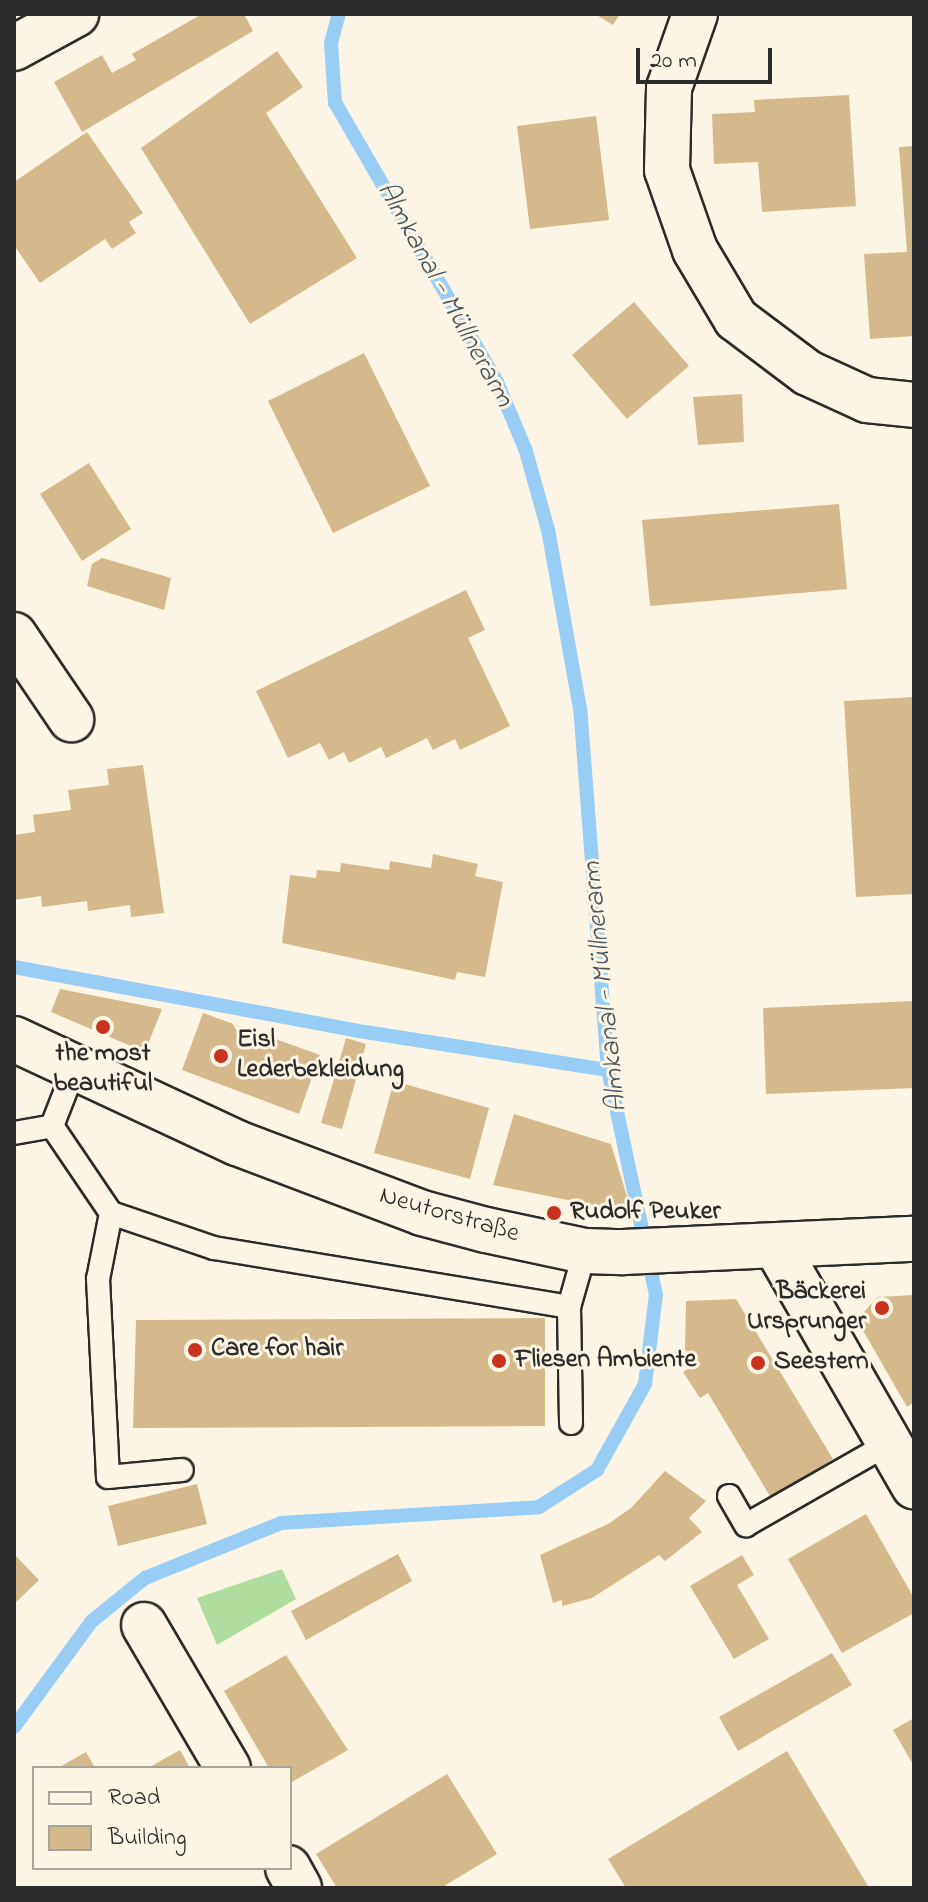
<!DOCTYPE html>
<meta charset="utf-8">
<style>
body{margin:0}
#map{position:relative;width:928px;height:1902px;overflow:hidden;background:#fcf5e5;font-family:"Indie Flower",sans-serif}
div>[style]{position:absolute}
.green>*{inset:0;background:#aedd9d}
.stream>*{height:14px;margin:-7px;padding:0 7px;transform-origin:7px;border-radius:7px;background:#98cdf6}
.building>*{inset:0;background:#d4ba8a}
.roads{filter:drop-shadow(2px 0 #2b2b2b) drop-shadow(-2px 0 #2b2b2b) drop-shadow(0 2px #2b2b2b) drop-shadow(0 -2px #2b2b2b)}
.lane>*{height:22px;margin:-11px;padding:0 11px;transform-origin:11px;border-radius:11px;background:#fcf5e5}
.street>*{height:44px;margin:-22px;padding:0 22px;transform-origin:22px;border-radius:22px;background:#fcf5e5}
.secondary>*{height:44px;margin:-22px;padding:0 22px;transform-origin:22px;border-radius:22px;background:#fcf5e5}
.dots>*{width:22px;height:22px;translate:-50% -50%;box-sizing:border-box;border:4px solid #fcf5e5;border-radius:50%}
span{translate:-50% -50%;white-space:nowrap;text-align:center;line-height:1.15;-webkit-text-stroke:6px #fcf5e5;paint-order:stroke}
.poi-label{font-size:26px;color:#2b2b2b;font-weight:700}
.left{translate:0 -50%;text-align:left}
.right{translate:-100% -50%;text-align:right}
.street-label{font-size:26px;color:#2b2b2b}
.water-label{font-size:28px;color:#46545e;font-style:italic}
.frame{position:absolute;inset:0;border:16px solid #2b2b2b;pointer-events:none}
.legend{position:absolute;left:32px;top:1766px;width:260px;height:104px;box-sizing:border-box;background:#fcf5e5;border:2px solid #a8a49b;margin:0;padding:10px 14px;list-style:none;font-size:24px;color:#2b2b2b}
.legend li{display:flex;align-items:center;gap:16px;height:40px}
.legend b{width:40px;border:2px solid #a8a49b}
.scale{position:absolute;left:636px;top:48px;width:136px;height:36px;box-sizing:border-box;border:4px solid #2b2b2b;border-top:0;padding-left:10px;font-size:24px;line-height:28px;white-space:nowrap;color:#2b2b2b;-webkit-text-stroke:6px #fcf5e5;paint-order:stroke}
</style>
<div id="map">
<div class="green">
<div style="clip-path:polygon(282px 1569px,296px 1599px,217px 1645px,197px 1598px)"></div>
</div>
<div class="stream">
<div style="left:14px;top:967px;width:357px;rotate:10.5deg"></div>
<div style="left:365px;top:1032px;width:246px;rotate:8.9deg"></div>
<div style="left:14px;top:1727px;width:132px;rotate:-53.7deg"></div>
<div style="left:92px;top:1621px;width:68px;rotate:-39.1deg"></div>
<div style="left:145px;top:1578px;width:147px;rotate:-22deg"></div>
<div style="left:281px;top:1523px;width:258px;rotate:-3.5deg"></div>
<div style="left:539px;top:1507px;width:69px;rotate:-32.5deg"></div>
<div style="left:597px;top:1470px;width:98px;rotate:-60.8deg"></div>
<div style="left:645px;top:1384px;width:90px;rotate:-83deg"></div>
<div style="left:656px;top:1295px;width:230px;rotate:-102deg"></div>
<div style="left:608px;top:1070px;width:362px;rotate:-94.4deg"></div>
<div style="left:580px;top:709px;width:182px;rotate:-100.1deg"></div>
<div style="left:548px;top:530px;width:82px;rotate:-105.6deg"></div>
<div style="left:526px;top:451px;width:75px;rotate:-112.8deg"></div>
<div style="left:497px;top:382px;width:323px;rotate:-120.1deg"></div>
<div style="left:335px;top:103px;width:60px;rotate:-93.8deg"></div>
<div style="left:331px;top:43px;width:30px;rotate:-75deg"></div>
</div>
<div class="building">
<div style="clip-path:polygon(202px 14px,244px 14px,253px 31px,82px 132px,54px 82px,102px 55px,112px 73px,136px 60px,132px 54px)"></div>
<div style="clip-path:polygon(595px 14px,620px 14px,613px 25px)"></div>
<div style="clip-path:polygon(277px 51px,303px 87px,266px 113px,357px 258px,250px 324px,141px 148px)"></div>
<div style="clip-path:polygon(849px 95px,856px 206px,762px 212px,758px 162px,714px 164px,712px 114px,755px 112px,754px 100px)"></div>
<div style="clip-path:polygon(596px 116px,609px 220px,530px 229px,517px 126px)"></div>
<div style="clip-path:polygon(87px 132px,143px 213px,129px 222px,136px 233px,112px 249px,105px 239px,40px 283px,14px 245px,14px 182px)"></div>
<div style="clip-path:polygon(914px 146px,914px 336px,870px 339px,864px 254px,907px 252px,899px 147px)"></div>
<div style="clip-path:polygon(634px 302px,689px 366px,627px 419px,572px 355px)"></div>
<div style="clip-path:polygon(364px 353px,430px 486px,333px 533px,268px 401px)"></div>
<div style="clip-path:polygon(742px 394px,744px 442px,698px 445px,693px 397px)"></div>
<div style="clip-path:polygon(89px 463px,131px 529px,82px 561px,40px 494px)"></div>
<div style="clip-path:polygon(839px 504px,847px 589px,650px 606px,642px 520px)"></div>
<div style="clip-path:polygon(102px 558px,171px 578px,164px 610px,87px 586px,92px 564px)"></div>
<div style="clip-path:polygon(466px 590px,485px 630px,468px 638px,510px 726px,460px 750px,455px 739px,433px 750px,427px 738px,386px 758px,381px 747px,349px 763px,344px 752px,329px 760px,320px 743px,288px 758px,256px 691px)"></div>
<div style="clip-path:polygon(914px 697px,914px 894px,856px 897px,844px 701px)"></div>
<div style="clip-path:polygon(143px 765px,164px 913px,131px 917px,130px 905px,88px 911px,87px 901px,42px 907px,41px 896px,14px 900px,14px 835px,35px 832px,33px 815px,71px 810px,68px 790px,109px 785px,107px 769px)"></div>
<div style="clip-path:polygon(433px 854px,478px 864px,475px 876px,503px 882px,485px 977px,457px 972px,455px 980px,282px 943px,290px 875px,316px 878px,317px 870px,340px 872px,341px 863px,389px 870px,390px 861px,431px 868px)"></div>
<div style="clip-path:polygon(60px 989px,162px 1009px,145px 1052px,51px 1012px)"></div>
<div style="clip-path:polygon(914px 1001px,914px 1088px,766px 1094px,763px 1008px)"></div>
<div style="clip-path:polygon(203px 1013px,320px 1055px,299px 1114px,182px 1070px)"></div>
<div style="clip-path:polygon(346px 1038px,366px 1044px,342px 1129px,321px 1123px)"></div>
<div style="clip-path:polygon(394px 1081px,489px 1108px,470px 1179px,374px 1153px)"></div>
<div style="clip-path:polygon(514px 1114px,611px 1144px,632px 1213px,493px 1185px)"></div>
<div style="clip-path:polygon(914px 1295px,914px 1402px,907px 1407px,857px 1320px,877px 1297px)"></div>
<div style="clip-path:polygon(736px 1299px,833px 1459px,771px 1498px,708px 1393px,700px 1398px,683px 1372px,694px 1365px,685px 1349px,686px 1301px)"></div>
<div style="clip-path:polygon(545px 1318px,545px 1426px,133px 1428px,136px 1320px)"></div>
<div style="clip-path:polygon(665px 1471px,706px 1501px,689px 1518px,702px 1532px,665px 1561px,659px 1555px,592px 1598px,562px 1606px,562px 1600px,553px 1603px,540px 1555px,608px 1524px,631px 1508px)"></div>
<div style="clip-path:polygon(197px 1484px,207px 1524px,118px 1546px,108px 1506px)"></div>
<div style="clip-path:polygon(866px 1514px,914px 1598px,914px 1613px,842px 1653px,788px 1559px)"></div>
<div style="clip-path:polygon(14px 1554px,39px 1580px,14px 1604px)"></div>
<div style="clip-path:polygon(398px 1554px,412px 1581px,306px 1640px,291px 1611px)"></div>
<div style="clip-path:polygon(742px 1555px,754px 1575px,737px 1585px,769px 1639px,734px 1659px,690px 1586px)"></div>
<div style="clip-path:polygon(832px 1653px,852px 1685px,738px 1751px,719px 1717px)"></div>
<div style="clip-path:polygon(286px 1655px,348px 1750px,290px 1783px,290px 1768px,269px 1768px,224px 1691px)"></div>
<div style="clip-path:polygon(914px 1718px,914px 1766px,893px 1730px)"></div>
<div style="clip-path:polygon(180px 1750px,190px 1768px,148px 1768px)"></div>
<div style="clip-path:polygon(787px 1751px,868px 1886px,626px 1888px,608px 1859px)"></div>
<div style="clip-path:polygon(86px 1752px,95px 1768px,58px 1768px)"></div>
<div style="clip-path:polygon(447px 1774px,497px 1854px,441px 1888px,337px 1888px,316px 1854px)"></div>
</div>
<div class="roads">
<div class="lane">
<div style="left:75px;top:1067px;width:63px;rotate:111.3deg"></div>
<div style="left:52px;top:1126px;width:105px;rotate:55.9deg"></div>
<div style="left:111px;top:1213px;width:109px;rotate:18.8deg"></div>
<div style="left:214px;top:1248px;width:360px;rotate:9.4deg"></div>
<div style="left:569px;top:1307px;width:58px;rotate:-74.1deg"></div>
<div style="left:14px;top:1133px;width:39px;rotate:-10deg"></div>
<div style="left:111px;top:1213px;width:67px;rotate:101.1deg"></div>
<div style="left:98px;top:1279px;width:198px;rotate:87.1deg"></div>
<div style="left:108px;top:1477px;width:74px;rotate:-5.4deg"></div>
<div style="left:569px;top:1307px;width:116px;rotate:89deg"></div>
<div style="left:729px;top:1496px;width:34px;rotate:60deg"></div>
<div style="left:746px;top:1525px;width:166px;rotate:-29.7deg"></div>
</div>
<div class="street">
<div style="left:695px;top:14px;width:78px;rotate:109.4deg"></div>
<div style="left:669px;top:88px;width:82px;rotate:91.4deg"></div>
<div style="left:667px;top:170px;width:85px;rotate:70.7deg"></div>
<div style="left:695px;top:250px;width:80px;rotate:59.3deg"></div>
<div style="left:736px;top:319px;width:90px;rotate:36.9deg"></div>
<div style="left:808px;top:373px;width:65px;rotate:24.6deg"></div>
<div style="left:867px;top:400px;width:47px;rotate:6.1deg"></div>
<div style="left:14px;top:48px;width:71px;rotate:-28.7deg"></div>
<div style="left:14px;top:635px;width:102px;rotate:55.8deg"></div>
<div style="left:777px;top:1248px;width:275px;rotate:60.1deg"></div>
<div style="left:144px;top:1625px;width:166px;rotate:59.6deg"></div>
<div style="left:288px;top:1868px;width:23px;rotate:61deg"></div>
</div>
<div class="secondary">
<div style="left:14px;top:1039px;width:246px;rotate:25deg"></div>
<div style="left:237px;top:1143px;width:198px;rotate:20.7deg"></div>
<div style="left:422px;top:1213px;width:66px;rotate:14.9deg"></div>
<div style="left:486px;top:1230px;width:101px;rotate:12deg"></div>
<div style="left:585px;top:1251px;width:38px;rotate:2deg"></div>
<div style="left:623px;top:1252px;width:291px;rotate:-2.6deg"></div>
</div>
</div>
<div class="dots">
<div style="left:103px;top:1027px;background:#c8321e"></div>
<div style="left:221px;top:1056px;background:#c8321e"></div>
<div style="left:554px;top:1213px;background:#c8321e"></div>
<div style="left:882px;top:1308px;background:#c8321e"></div>
<div style="left:195px;top:1350px;background:#c8321e"></div>
<div style="left:499px;top:1361px;background:#c8321e"></div>
<div style="left:758px;top:1363px;background:#c8321e"></div>
</div>
<div class="poi-label">
<span class="left" style="left:237px;top:1056px">Eisl<br>Lederbekleidung</span>
<span style="left:103px;top:1070px">the most<br>beautiful</span>
<span class="left" style="left:570px;top:1213px">Rudolf Peuker</span>
<span class="right" style="left:866px;top:1308px">Bäckerei<br>Ursprunger</span>
<span class="left" style="left:211px;top:1350px">Care for hair</span>
<span class="left" style="left:515px;top:1361px">Fliesen Ambiente</span>
<span class="left" style="left:774px;top:1363px">Seestern</span>
</div>
<div class="street-label">
<span style="left:449px;top:1216px;rotate:16deg">Neutorstraße</span>
</div>
<div class="water-label">
<span style="left:444px;top:295px;rotate:61deg">Almkanal - Müllnerarm</span>
<span style="left:606px;top:987px;rotate:-96deg">Almkanal - Müllnerarm</span>
</div>
<div class="frame"></div>
<ul class="legend">
<li><b style="height:10px;background:#fcf5e5"></b>Road</li>
<li><b style="height:22px;background:#d4ba8a"></b>Building</li>
</ul>
<div class="scale">20 m</div>
</div>
